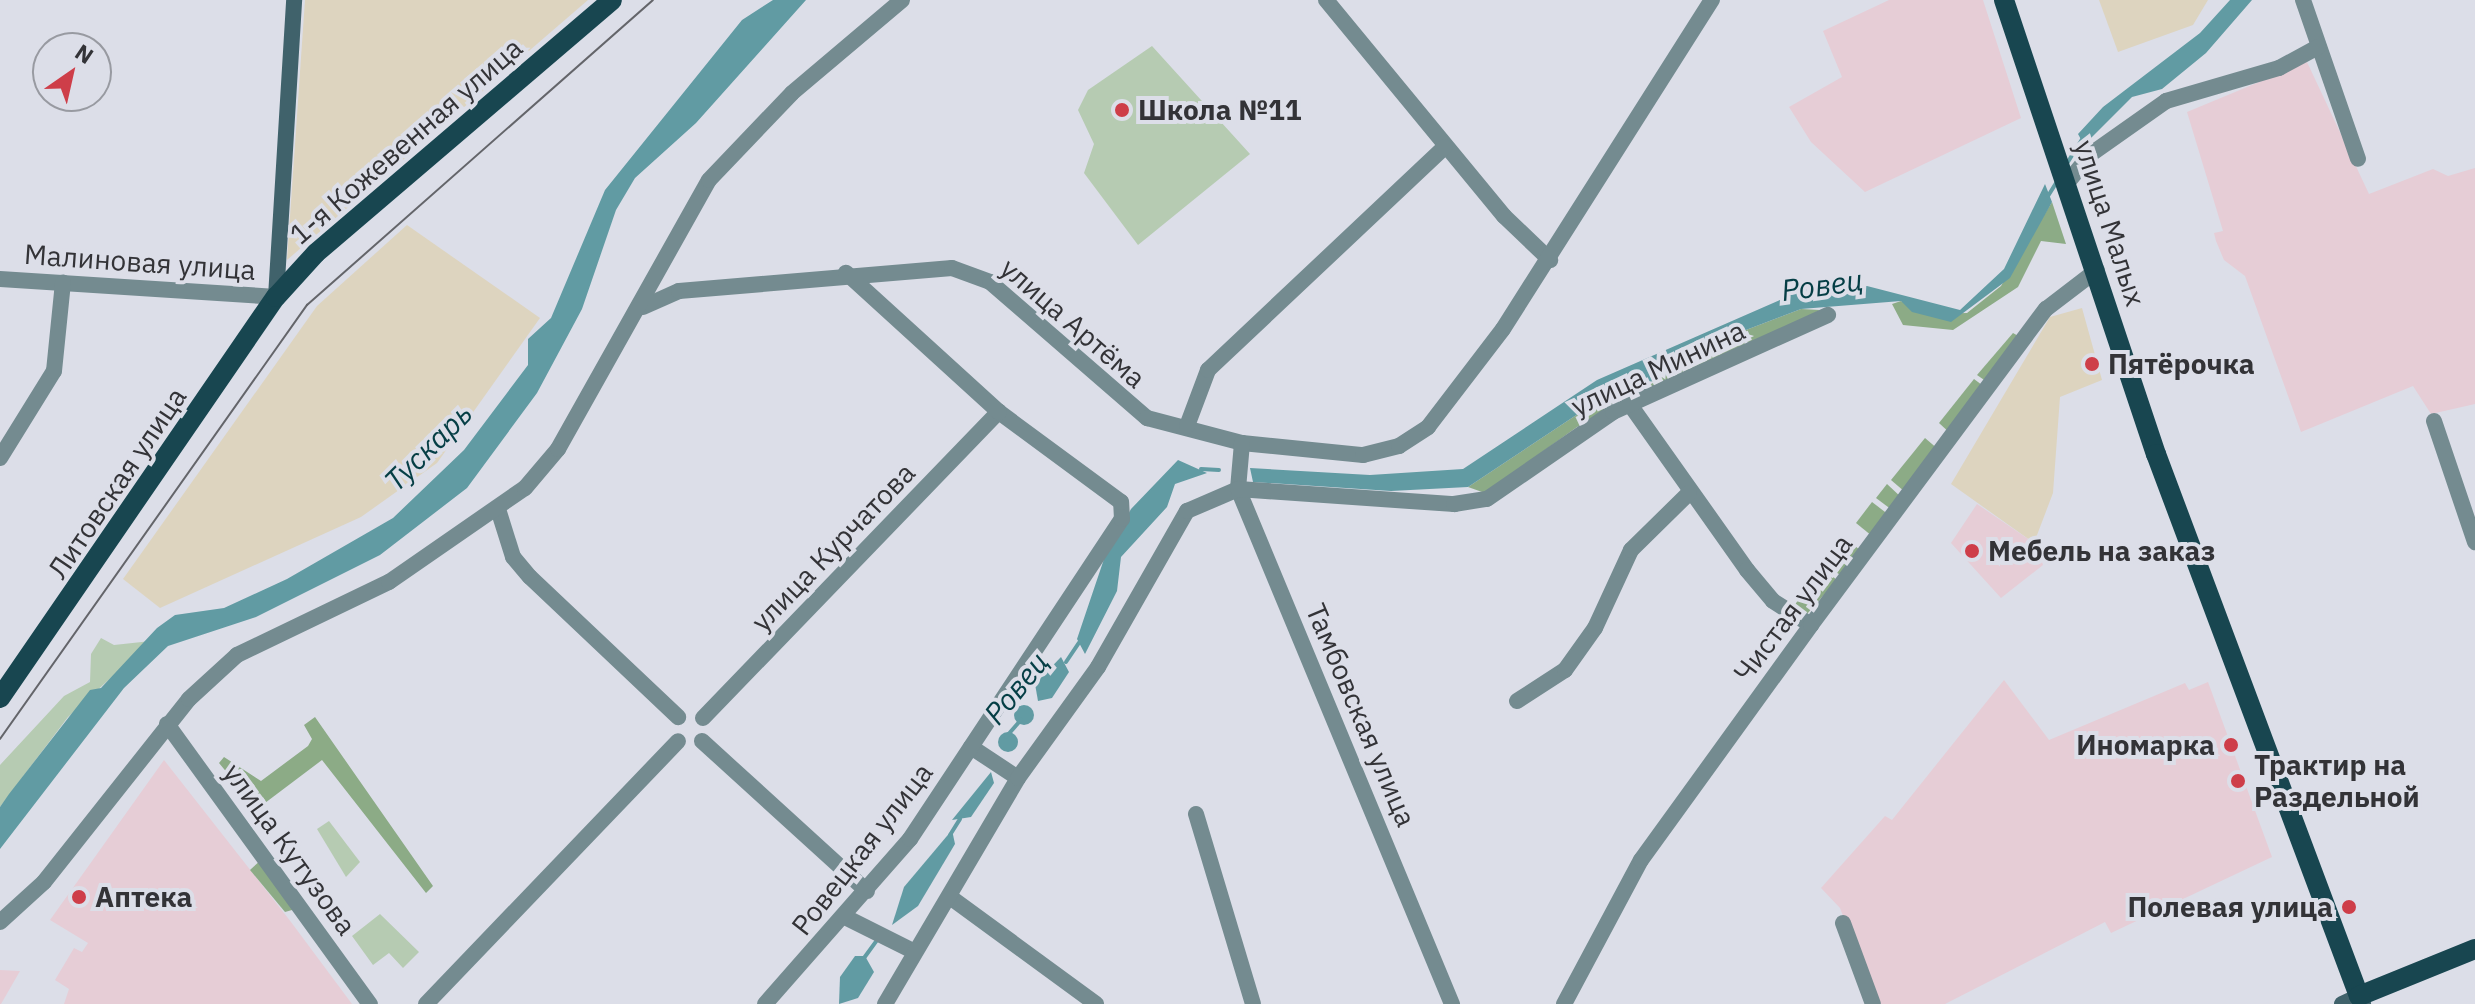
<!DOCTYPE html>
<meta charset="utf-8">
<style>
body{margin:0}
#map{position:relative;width:2475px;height:1004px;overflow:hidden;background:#dcdee8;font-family:"IBM Plex Sans",sans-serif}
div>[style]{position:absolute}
.commercial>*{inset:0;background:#ddd4bf}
.industrial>*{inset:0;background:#e6cdd6}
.green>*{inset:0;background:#b6cbb2}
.forest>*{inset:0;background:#8cab86}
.water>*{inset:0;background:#619ba3}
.round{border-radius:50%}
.stream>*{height:4px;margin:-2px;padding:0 2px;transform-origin:2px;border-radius:2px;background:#619ba3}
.street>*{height:16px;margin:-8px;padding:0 8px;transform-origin:8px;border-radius:8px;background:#748b90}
.secondary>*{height:16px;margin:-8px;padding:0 8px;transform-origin:8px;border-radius:8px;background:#40626b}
.primary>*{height:20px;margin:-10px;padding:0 10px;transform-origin:10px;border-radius:10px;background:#184650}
.tram>*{height:2px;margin:-1px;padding:0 1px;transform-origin:1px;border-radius:1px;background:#64656a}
.dots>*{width:22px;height:22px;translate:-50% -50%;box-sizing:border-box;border:4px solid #dcdee8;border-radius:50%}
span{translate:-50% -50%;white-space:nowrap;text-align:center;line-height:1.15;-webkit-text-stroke:8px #dcdee8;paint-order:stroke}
.poi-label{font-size:28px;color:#333337;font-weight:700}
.left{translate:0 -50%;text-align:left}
.right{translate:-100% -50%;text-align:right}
.street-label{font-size:28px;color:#333337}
.water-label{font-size:30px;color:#053e45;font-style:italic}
.north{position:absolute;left:32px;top:32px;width:80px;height:80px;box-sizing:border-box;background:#dcdee8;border:2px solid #989aa1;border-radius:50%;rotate:34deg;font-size:22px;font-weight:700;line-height:32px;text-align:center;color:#333337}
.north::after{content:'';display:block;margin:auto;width:28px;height:36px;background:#ce3e49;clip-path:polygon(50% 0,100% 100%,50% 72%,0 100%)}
</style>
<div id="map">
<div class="commercial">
<div style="clip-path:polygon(305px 0,588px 0,287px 260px)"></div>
<div style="clip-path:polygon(2099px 0,2208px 0,2193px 25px,2118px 52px)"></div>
<div style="clip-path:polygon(407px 225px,540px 318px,437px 463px,361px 517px,160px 608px,123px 579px,317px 306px)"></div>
<div style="clip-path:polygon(2082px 308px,2102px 380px,2060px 397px,2053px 493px,2034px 543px,1951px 484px,2050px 317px)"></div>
</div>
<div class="industrial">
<div style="clip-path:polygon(1889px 0,1983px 0,2021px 118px,1865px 192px,1811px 142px,1789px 107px,1842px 77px,1823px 31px)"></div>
<div style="clip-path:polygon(2307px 62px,2369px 194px,2433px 169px,2448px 176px,2475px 168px,2475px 404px,2431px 414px,2413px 386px,2301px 432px,2245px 276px,2224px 260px,2216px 241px,2214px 233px,2223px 231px,2187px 112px)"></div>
<div style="clip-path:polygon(1977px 504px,2037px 545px,2043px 565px,2001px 598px,1951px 543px)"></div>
<div style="clip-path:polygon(2004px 680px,2049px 740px,2185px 683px,2189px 690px,2208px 682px,2272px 857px,2111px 933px,2105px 922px,1945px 1004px,1877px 1004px,1840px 908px,1821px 888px,1885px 816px,1892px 820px)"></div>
<div style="clip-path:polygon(164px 760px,291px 922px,352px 1004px,64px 1004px,69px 989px,55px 980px,74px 948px,82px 952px,88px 943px,50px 920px)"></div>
<div style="clip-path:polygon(0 970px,20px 971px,1px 1004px,0 1004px)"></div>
</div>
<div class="green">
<div style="clip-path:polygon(1152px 46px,1250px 154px,1138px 245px,1084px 173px,1094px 144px,1078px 110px,1088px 90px)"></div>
<div style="clip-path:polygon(101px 638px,114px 645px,151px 641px,68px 717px,0 807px,0 765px,64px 696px,90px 682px,91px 654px)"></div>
<div style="clip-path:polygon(329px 821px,360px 862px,346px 877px,317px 829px)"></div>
<div style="clip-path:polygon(380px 914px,419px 952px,403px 968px,389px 953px,373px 965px,352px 936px)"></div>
</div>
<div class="forest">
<div style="clip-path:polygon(2052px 202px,2066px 244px,2041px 241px,2018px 287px,1953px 330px,1903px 325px,1892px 304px,1901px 301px,1924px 314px,1967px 313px,2001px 286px)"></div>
<div style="clip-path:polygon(1801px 309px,1820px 310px,1751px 348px,1743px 335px,1746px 352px,1577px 427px,1485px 493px,1468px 487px,1611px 392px,1626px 393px,1699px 361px,1738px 333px)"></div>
<div style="clip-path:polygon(2013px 333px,2020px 337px,1990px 384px,1977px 375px)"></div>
<div style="clip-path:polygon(1974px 379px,1986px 388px,1952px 435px,1939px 423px)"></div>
<div style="clip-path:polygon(1925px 438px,1939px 450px,1905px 492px,1891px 480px)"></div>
<div style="clip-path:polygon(1887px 484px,1902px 498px,1892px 510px,1876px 498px)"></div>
<div style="clip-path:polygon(1872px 502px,1889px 515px,1872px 536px,1856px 523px)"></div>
<div style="clip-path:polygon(1845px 538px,1860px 550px,1840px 575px,1824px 563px)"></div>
<div style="clip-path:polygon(1821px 567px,1837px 580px,1807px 614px,1792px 609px)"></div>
<div style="clip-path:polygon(315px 717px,433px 886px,426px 893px,322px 760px,257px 809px,219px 763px,224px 757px,261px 781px,308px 746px,312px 739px,304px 725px)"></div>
<div style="clip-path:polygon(261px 860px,294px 904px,292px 910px,285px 912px,250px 870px)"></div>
</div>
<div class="water">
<div style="clip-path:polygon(773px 0,806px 0,696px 123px,635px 178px,616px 210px,582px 309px,537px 393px,467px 488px,380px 555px,256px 617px,168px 646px,124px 688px,0 849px,0 807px,9px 794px,90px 690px,101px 688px,157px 628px,175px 615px,224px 608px,287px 579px,393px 518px,464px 450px,528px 365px,528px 339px,551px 318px,605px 190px,742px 20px)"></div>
<div style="clip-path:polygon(2230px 0,2252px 0,2206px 53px,2162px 89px,2132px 97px,2084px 145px,2078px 134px,2103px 107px,2200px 33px)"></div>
<div style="clip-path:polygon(2045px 184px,2052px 202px,2010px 278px,1951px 322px,1912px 312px,1901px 301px,1801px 309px,1738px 333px,1699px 361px,1625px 393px,1611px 392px,1468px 487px,1391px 491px,1253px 482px,1250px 468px,1370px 475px,1463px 469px,1597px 380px,1812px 286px,1867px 286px,1960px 310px,2004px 269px)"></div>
<div style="clip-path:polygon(1178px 460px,1207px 473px,1175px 484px,1167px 507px,1121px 557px,1117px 591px,1085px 654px,1077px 639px,1104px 559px,1131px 509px)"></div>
<div style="clip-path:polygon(1061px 657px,1069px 672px,1052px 698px,1038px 701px,1035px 684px)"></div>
<div class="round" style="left:1014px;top:705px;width:20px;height:20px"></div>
<div class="round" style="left:998px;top:732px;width:20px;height:20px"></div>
<div style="clip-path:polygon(991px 772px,994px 783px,971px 817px,952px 820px)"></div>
<div style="clip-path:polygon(952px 830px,955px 844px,918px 906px,892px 925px,904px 887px)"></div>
<div style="clip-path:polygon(855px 956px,865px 956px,874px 972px,858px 998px,839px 1004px,840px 977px)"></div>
</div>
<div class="stream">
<div style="left:2066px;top:165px;width:36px;rotate:-58deg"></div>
<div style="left:2048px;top:196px;width:19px;rotate:-58deg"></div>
<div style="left:1201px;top:469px;width:18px;rotate:3deg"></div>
<div style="left:1066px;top:662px;width:23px;rotate:-56deg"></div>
<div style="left:1006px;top:737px;width:23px;rotate:-49deg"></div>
<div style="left:950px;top:835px;width:19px;rotate:-58deg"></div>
<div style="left:864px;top:958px;width:24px;rotate:-54deg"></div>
</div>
<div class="street">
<div style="left:1326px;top:0;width:280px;rotate:50.5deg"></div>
<div style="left:1504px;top:216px;width:64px;rotate:43.7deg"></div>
<div style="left:2303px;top:0;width:168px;rotate:70.9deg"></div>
<div style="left:2068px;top:182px;width:36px;rotate:-51deg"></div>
<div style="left:2091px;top:154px;width:92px;rotate:-35.2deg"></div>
<div style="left:2166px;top:101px;width:118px;rotate:-16.3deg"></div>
<div style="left:2279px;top:68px;width:44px;rotate:-28.3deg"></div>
<div style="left:0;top:279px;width:277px;rotate:3.7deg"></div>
<div style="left:643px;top:307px;width:39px;rotate:-24deg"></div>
<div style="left:679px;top:291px;width:274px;rotate:-4.8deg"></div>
<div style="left:952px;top:268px;width:40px;rotate:20.2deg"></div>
<div style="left:990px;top:282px;width:208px;rotate:40.9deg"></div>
<div style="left:1147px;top:418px;width:98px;rotate:14.7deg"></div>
<div style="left:1242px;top:443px;width:122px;rotate:5.7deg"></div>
<div style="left:1363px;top:455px;width:37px;rotate:-14deg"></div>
<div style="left:1399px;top:446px;width:35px;rotate:-33deg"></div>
<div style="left:1428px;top:427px;width:123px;rotate:-52.6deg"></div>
<div style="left:1503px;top:329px;width:390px;rotate:-57.6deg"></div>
<div style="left:1631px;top:406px;width:201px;rotate:54.7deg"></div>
<div style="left:1747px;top:570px;width:40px;rotate:50deg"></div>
<div style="left:1773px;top:601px;width:45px;rotate:32.3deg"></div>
<div style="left:2434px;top:421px;width:128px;rotate:71.3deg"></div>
<div style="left:1187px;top:426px;width:60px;rotate:-69.4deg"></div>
<div style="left:1208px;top:370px;width:325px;rotate:-43.3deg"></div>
<div style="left:1242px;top:443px;width:46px;rotate:95deg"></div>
<div style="left:1238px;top:489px;width:558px;rotate:67.44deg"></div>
<div style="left:0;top:458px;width:102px;rotate:-58.2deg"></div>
<div style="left:54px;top:371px;width:89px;rotate:-84.2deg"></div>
<div style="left:498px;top:509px;width:50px;rotate:72.6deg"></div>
<div style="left:513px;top:557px;width:26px;rotate:50deg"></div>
<div style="left:530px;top:577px;width:204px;rotate:43.4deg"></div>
<div style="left:1517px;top:701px;width:57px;rotate:-32.9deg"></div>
<div style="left:1565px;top:670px;width:52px;rotate:-54.5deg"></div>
<div style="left:1595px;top:628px;width:86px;rotate:-65.2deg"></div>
<div style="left:1631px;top:550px;width:81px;rotate:-44.5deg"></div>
<div style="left:703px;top:718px;width:426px;rotate:-46deg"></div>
<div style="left:167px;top:724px;width:346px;rotate:54.1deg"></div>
<div style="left:702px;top:741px;width:223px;rotate:42.3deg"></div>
<div style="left:971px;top:747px;width:56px;rotate:33.4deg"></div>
<div style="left:1196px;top:814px;width:198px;rotate:73.3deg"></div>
<div style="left:950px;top:897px;width:181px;rotate:36.2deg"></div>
<div style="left:845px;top:917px;width:78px;rotate:26.6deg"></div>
<div style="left:0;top:922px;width:59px;rotate:-42.3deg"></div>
<div style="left:44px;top:882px;width:233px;rotate:-51.6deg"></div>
<div style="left:189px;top:699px;width:65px;rotate:-42.5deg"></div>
<div style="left:237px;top:655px;width:169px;rotate:-25.7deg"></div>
<div style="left:389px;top:582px;width:165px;rotate:-34.7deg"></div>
<div style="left:525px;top:488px;width:51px;rotate:-49.8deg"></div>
<div style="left:558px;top:449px;width:308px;rotate:-60.7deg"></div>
<div style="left:709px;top:180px;width:120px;rotate:-46.3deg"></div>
<div style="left:792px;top:93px;width:144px;rotate:-40.2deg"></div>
<div style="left:1843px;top:923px;width:86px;rotate:69.7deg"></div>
<div style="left:426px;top:1004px;width:364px;rotate:-46.2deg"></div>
<div style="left:765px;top:1004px;width:220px;rotate:-48.7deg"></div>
<div style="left:910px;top:839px;width:384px;rotate:-56.5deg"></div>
<div style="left:1122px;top:519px;width:17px;rotate:-93deg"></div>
<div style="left:1121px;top:502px;width:152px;rotate:-143.6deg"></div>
<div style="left:999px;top:412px;width:207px;rotate:-137.7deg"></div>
<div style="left:885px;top:1004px;width:262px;rotate:-59.5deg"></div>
<div style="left:1018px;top:778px;width:137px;rotate:-54.2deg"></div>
<div style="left:1098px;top:667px;width:180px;rotate:-60.3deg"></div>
<div style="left:1187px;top:511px;width:56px;rotate:-23.3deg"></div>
<div style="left:1238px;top:489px;width:217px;rotate:4deg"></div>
<div style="left:1454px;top:504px;width:33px;rotate:-9deg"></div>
<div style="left:1487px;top:499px;width:153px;rotate:-34.6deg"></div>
<div style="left:1613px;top:412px;width:236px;rotate:-24.3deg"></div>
<div style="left:1564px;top:1004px;width:163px;rotate:-61.9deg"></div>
<div style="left:1641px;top:860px;width:290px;rotate:-54.1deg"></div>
<div style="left:1811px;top:625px;width:394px;rotate:-53.4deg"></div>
<div style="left:2046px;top:309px;width:64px;rotate:-37.4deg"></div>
</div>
<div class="secondary">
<div style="left:276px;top:297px;width:298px;rotate:-86.5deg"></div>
<div style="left:2342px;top:1004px;width:19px;rotate:-25deg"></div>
<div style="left:2359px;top:996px;width:9px;rotate:63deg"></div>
</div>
<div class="primary">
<div style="left:2004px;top:0;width:479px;rotate:71.5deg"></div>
<div style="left:2156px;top:454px;width:579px;rotate:69.47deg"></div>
<div style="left:2359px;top:996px;width:125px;rotate:-22.1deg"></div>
<div style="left:0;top:698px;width:487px;rotate:-55.5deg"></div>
<div style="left:276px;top:297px;width:59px;rotate:-47.7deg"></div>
<div style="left:316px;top:253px;width:389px;rotate:-40.5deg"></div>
</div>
<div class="tram">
<div style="left:0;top:739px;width:532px;rotate:-54.73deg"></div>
<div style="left:307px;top:305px;width:461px;rotate:-41.4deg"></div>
</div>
<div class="dots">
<div style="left:1122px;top:110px;background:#ce3e49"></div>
<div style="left:2092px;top:364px;background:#ce3e49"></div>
<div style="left:1972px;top:551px;background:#ce3e49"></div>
<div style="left:2231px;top:745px;background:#ce3e49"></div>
<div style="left:2238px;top:781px;background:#ce3e49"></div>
<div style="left:79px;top:897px;background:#ce3e49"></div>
<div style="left:2349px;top:907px;background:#ce3e49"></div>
</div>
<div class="poi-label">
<span class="left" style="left:1138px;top:110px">Школа №11</span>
<span class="left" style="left:2108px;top:364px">Пятёрочка</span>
<span class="left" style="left:1988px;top:551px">Мебель на заказ</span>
<span class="right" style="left:2215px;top:745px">Иномарка</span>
<span class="left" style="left:2254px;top:781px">Трактир на<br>Раздельной</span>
<span class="left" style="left:95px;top:897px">Аптека</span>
<span class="right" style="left:2333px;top:907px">Полевая улица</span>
</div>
<div class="street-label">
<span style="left:406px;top:141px;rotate:-41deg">1-я Кожевенная улица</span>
<span style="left:2110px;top:223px;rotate:72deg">улица Малых</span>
<span style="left:140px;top:262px;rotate:4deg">Малиновая улица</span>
<span style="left:1073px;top:323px;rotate:41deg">улица Артёма</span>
<span style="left:1658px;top:368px;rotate:-25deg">улица Минина</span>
<span style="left:117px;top:483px;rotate:-56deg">Литовская улица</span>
<span style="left:833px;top:547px;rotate:-46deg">улица Курчатова</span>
<span style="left:1793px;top:608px;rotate:-53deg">Чистая улица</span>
<span style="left:1361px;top:715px;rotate:67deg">Тамбовская улица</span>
<span style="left:290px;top:849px;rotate:54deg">улица Кутузова</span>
<span style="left:862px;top:849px;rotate:-52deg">Ровецкая улица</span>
</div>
<div class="water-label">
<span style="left:1822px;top:285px;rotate:-8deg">Ровец</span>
<span style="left:428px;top:447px;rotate:-45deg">Тускарь</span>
<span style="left:1016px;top:688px;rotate:-51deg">Ровец</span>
</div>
<div class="north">N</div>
</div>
